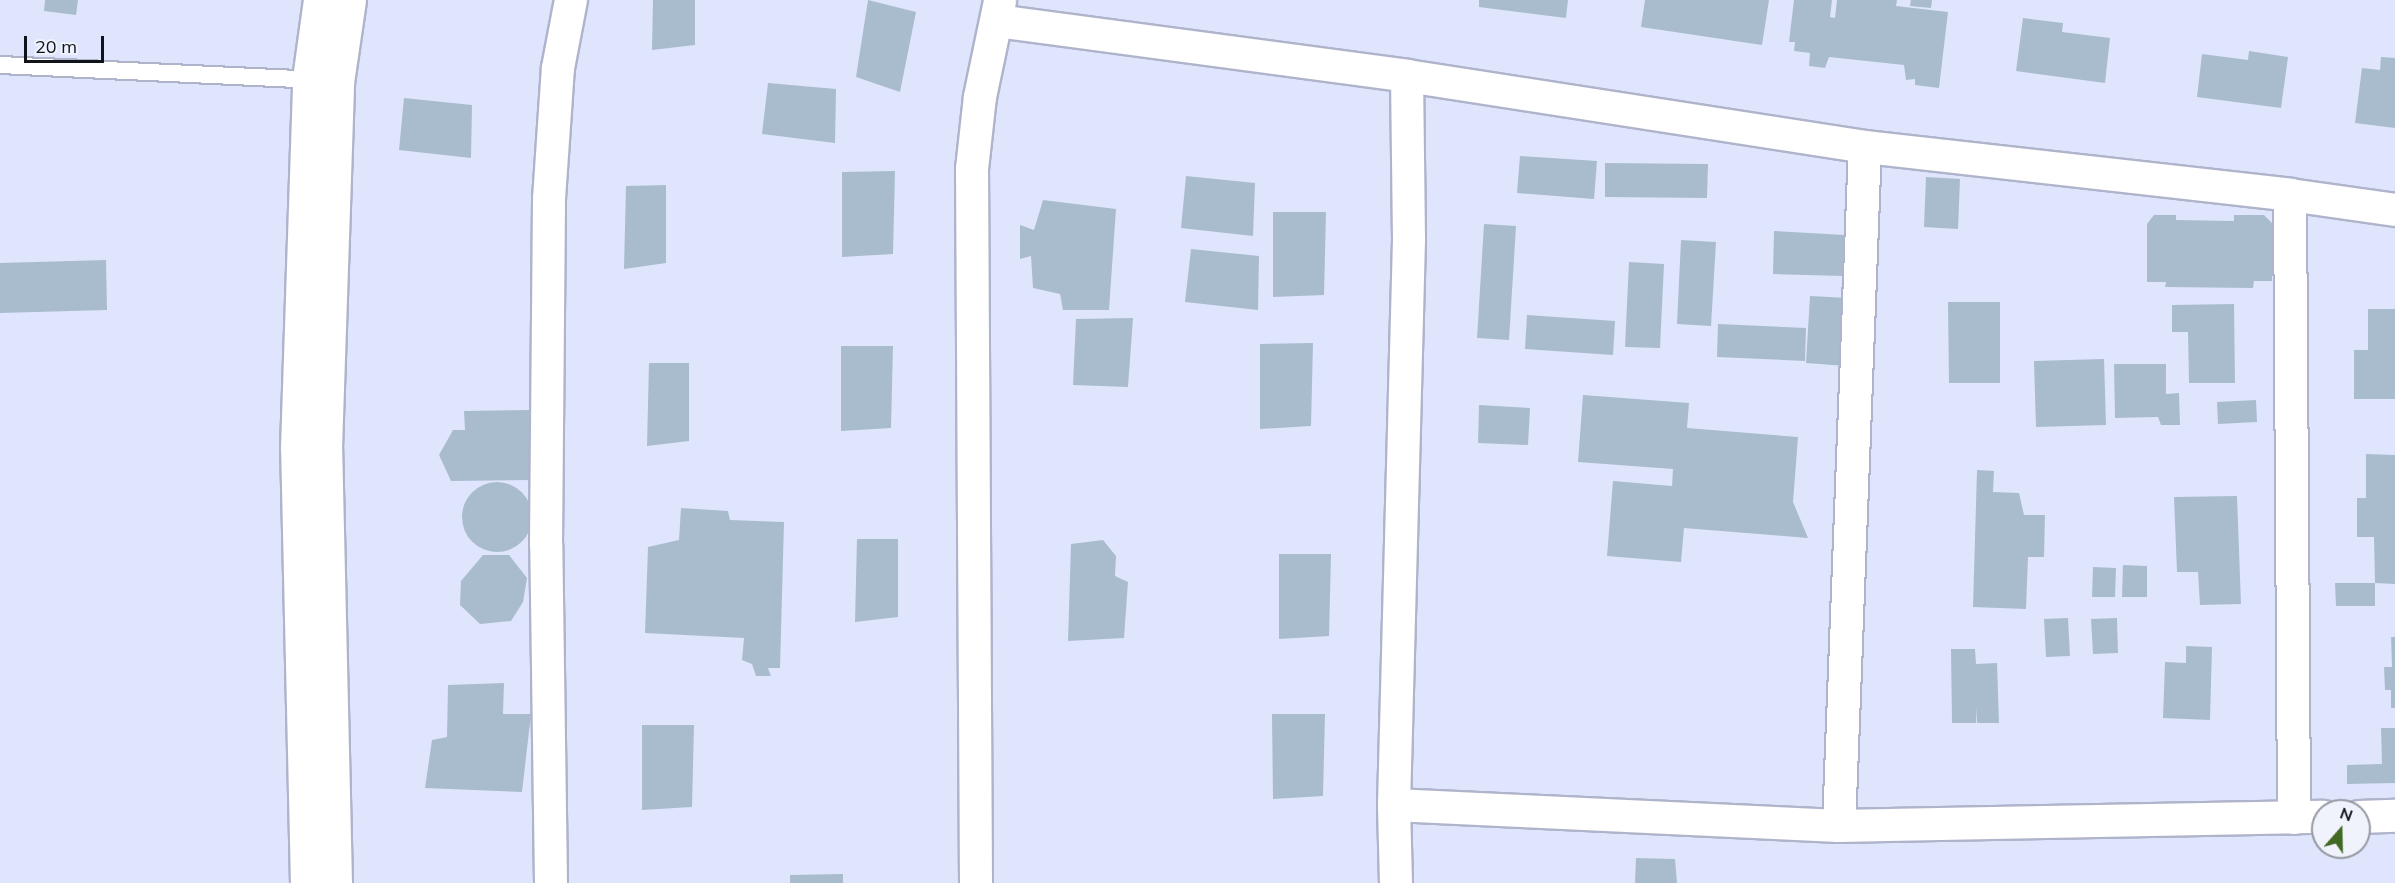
<!DOCTYPE html>
<style>
body{margin:0}
#map{position:relative;width:2395px;height:883px;overflow:hidden;background:#dfe5fd;font-family:Mulish,sans-serif}
div>[style]{position:absolute}
.building>*{inset:0;background:#a9bcce}
.round{border-radius:50%}
.roads{filter:drop-shadow(2px 0 #afb4cb) drop-shadow(-2px 0 #afb4cb) drop-shadow(0 2px #afb4cb) drop-shadow(0 -2px #afb4cb)}
.service>*{height:16px;margin:-8px;padding:0 8px;transform-origin:8px;border-radius:8px;background:#fff}
.minor>*{height:32px;margin:-16px;padding:0 16px;transform-origin:16px;border-radius:16px;background:#fff}
.secondary>*{height:33px;margin:-16.5px;padding:0 16.5px;transform-origin:16.5px;border-radius:16.5px;background:#fff}
span{translate:-50% -50%;white-space:nowrap;text-align:center;line-height:1.15;-webkit-text-stroke:4.5px #f0f3fc;paint-order:stroke}
.north{position:absolute;left:2311px;top:799px;width:60px;height:60px;box-sizing:border-box;background:#f0f3fc;border:2px solid #9799a2;border-radius:50%;rotate:20deg;font-size:16px;font-weight:700;line-height:24px;text-align:center;color:#11131b}
.north::after{content:'';display:block;margin:auto;width:21px;height:27px;background:#426924;clip-path:polygon(50% 0,100% 100%,50% 72%,0 100%)}
.scale{position:absolute;left:24px;top:36px;width:80px;height:27px;box-sizing:border-box;border:3px solid #11131b;border-top:0;padding-left:8px;font-size:18px;line-height:21px;white-space:nowrap;color:#11131b;-webkit-text-stroke:4px #f0f3fc;paint-order:stroke}
</style>
<div id="map">
<div class="building">
<div style="clip-path:polygon(45px 0,78px 0,76px 15px,44px 11px)"></div>
<div style="clip-path:polygon(653px 0,695px 0,695px 45px,652px 50px)"></div>
<div style="clip-path:polygon(868px 0,916px 12px,900px 92px,856px 77px)"></div>
<div style="clip-path:polygon(1479px 0,1568px 0,1566px 18px,1479px 7px)"></div>
<div style="clip-path:polygon(1645px 0,1769px 0,1762px 45px,1641px 27px)"></div>
<div style="clip-path:polygon(1794px 0,1832px 0,1830px 17px,1835px 18px,1837px 0,1897px 0,1896px 6px,1948px 12px,1939px 88px,1915px 85px,1915px 79px,1906px 80px,1904px 65px,1829px 57px,1825px 68px,1809px 66px,1810px 53px,1794px 51px,1795px 42px,1789px 42px)"></div>
<div style="clip-path:polygon(1911px 0,1932px 0,1931px 8px,1910px 6px)"></div>
<div style="clip-path:polygon(2023px 18px,2063px 23px,2062px 32px,2110px 38px,2105px 83px,2016px 71px)"></div>
<div style="clip-path:polygon(2249px 51px,2288px 57px,2281px 108px,2197px 97px,2202px 54px,2248px 60px)"></div>
<div style="clip-path:polygon(2381px 57px,2395px 58px,2395px 128px,2355px 123px,2362px 68px,2380px 70px)"></div>
<div style="clip-path:polygon(768px 83px,836px 89px,835px 143px,762px 134px)"></div>
<div style="clip-path:polygon(404px 98px,472px 105px,471px 158px,399px 150px)"></div>
<div style="clip-path:polygon(1520px 156px,1597px 161px,1594px 199px,1517px 193px)"></div>
<div style="clip-path:polygon(1605px 163px,1708px 164px,1707px 198px,1605px 197px)"></div>
<div style="clip-path:polygon(895px 171px,893px 254px,842px 257px,842px 172px)"></div>
<div style="clip-path:polygon(1186px 176px,1255px 183px,1253px 236px,1181px 228px)"></div>
<div style="clip-path:polygon(1926px 177px,1960px 179px,1958px 229px,1924px 227px)"></div>
<div style="clip-path:polygon(666px 185px,666px 263px,624px 269px,626px 186px)"></div>
<div style="clip-path:polygon(1043px 200px,1116px 209px,1109px 310px,1063px 310px,1060px 294px,1033px 288px,1031px 256px,1020px 259px,1020px 225px,1034px 230px)"></div>
<div style="clip-path:polygon(1273px 212px,1326px 212px,1324px 295px,1273px 297px)"></div>
<div style="clip-path:polygon(2154px 215px,2176px 215px,2176px 220px,2234px 221px,2234px 215px,2264px 215px,2272px 223px,2272px 281px,2254px 281px,2253px 288px,2165px 287px,2166px 282px,2147px 282px,2147px 224px)"></div>
<div style="clip-path:polygon(1484px 224px,1516px 226px,1509px 340px,1477px 338px)"></div>
<div style="clip-path:polygon(1774px 231px,1845px 235px,1843px 276px,1773px 274px)"></div>
<div style="clip-path:polygon(1681px 240px,1716px 242px,1711px 326px,1677px 324px)"></div>
<div style="clip-path:polygon(1191px 249px,1259px 256px,1258px 310px,1185px 302px)"></div>
<div style="clip-path:polygon(106px 260px,107px 310px,0 313px,0 263px)"></div>
<div style="clip-path:polygon(1629px 262px,1664px 264px,1660px 348px,1625px 347px)"></div>
<div style="clip-path:polygon(1810px 296px,1849px 298px,1846px 366px,1806px 363px)"></div>
<div style="clip-path:polygon(1948px 302px,2000px 302px,2000px 383px,1949px 383px)"></div>
<div style="clip-path:polygon(2234px 304px,2235px 383px,2189px 383px,2188px 332px,2172px 332px,2172px 305px)"></div>
<div style="clip-path:polygon(2368px 309px,2395px 309px,2395px 399px,2354px 399px,2354px 350px,2368px 350px)"></div>
<div style="clip-path:polygon(1527px 315px,1615px 321px,1613px 355px,1525px 349px)"></div>
<div style="clip-path:polygon(1133px 318px,1128px 387px,1073px 385px,1076px 319px)"></div>
<div style="clip-path:polygon(1718px 324px,1806px 328px,1805px 361px,1717px 357px)"></div>
<div style="clip-path:polygon(1313px 343px,1311px 426px,1260px 429px,1260px 344px)"></div>
<div style="clip-path:polygon(841px 346px,893px 346px,891px 428px,841px 431px)"></div>
<div style="clip-path:polygon(2104px 359px,2106px 425px,2036px 427px,2034px 361px)"></div>
<div style="clip-path:polygon(649px 363px,689px 363px,689px 441px,647px 446px)"></div>
<div style="clip-path:polygon(2114px 364px,2166px 364px,2166px 394px,2179px 393px,2180px 425px,2161px 425px,2158px 417px,2115px 418px)"></div>
<div style="clip-path:polygon(1583px 395px,1689px 403px,1687px 428px,1798px 437px,1793px 502px,1808px 538px,1684px 528px,1681px 562px,1607px 556px,1613px 481px,1672px 486px,1673px 469px,1578px 462px)"></div>
<div style="clip-path:polygon(2256px 400px,2257px 422px,2218px 424px,2217px 402px)"></div>
<div style="clip-path:polygon(1479px 405px,1530px 408px,1528px 445px,1478px 443px)"></div>
<div style="clip-path:polygon(532px 410px,533px 480px,451px 481px,439px 455px,453px 430px,465px 430px,464px 411px)"></div>
<div style="clip-path:polygon(2366px 454px,2395px 455px,2395px 584px,2375px 583px,2374px 537px,2357px 537px,2357px 498px,2366px 498px)"></div>
<div style="clip-path:polygon(1977px 470px,1994px 471px,1993px 492px,2019px 493px,2024px 515px,2045px 515px,2044px 557px,2028px 557px,2026px 609px,1973px 607px)"></div>
<div class="round" style="left:462px;top:482px;width:70px;height:70px"></div>
<div style="clip-path:polygon(2237px 496px,2241px 604px,2200px 605px,2198px 572px,2177px 572px,2174px 497px)"></div>
<div style="clip-path:polygon(681px 508px,728px 511px,730px 520px,784px 522px,780px 668px,768px 668px,771px 676px,756px 676px,752px 664px,742px 660px,744px 638px,645px 633px,648px 547px,679px 540px)"></div>
<div style="clip-path:polygon(857px 539px,898px 539px,898px 617px,855px 622px)"></div>
<div style="clip-path:polygon(1103px 540px,1116px 556px,1115px 576px,1128px 582px,1124px 638px,1068px 641px,1071px 544px)"></div>
<div style="clip-path:polygon(1279px 554px,1331px 554px,1329px 636px,1279px 639px)"></div>
<div style="clip-path:polygon(483px 555px,509px 555px,527px 578px,523px 602px,511px 621px,480px 624px,460px 605px,461px 581px)"></div>
<div style="clip-path:polygon(2123px 565px,2147px 566px,2147px 597px,2122px 597px)"></div>
<div style="clip-path:polygon(2093px 567px,2116px 568px,2115px 597px,2092px 597px)"></div>
<div style="clip-path:polygon(2335px 583px,2375px 583px,2375px 606px,2336px 606px)"></div>
<div style="clip-path:polygon(2068px 618px,2070px 656px,2046px 657px,2044px 619px)"></div>
<div style="clip-path:polygon(2117px 618px,2118px 653px,2093px 654px,2091px 619px)"></div>
<div style="clip-path:polygon(2391px 637px,2395px 637px,2395px 708px,2391px 708px,2391px 690px,2385px 690px,2384px 667px,2392px 667px)"></div>
<div style="clip-path:polygon(2186px 646px,2212px 647px,2210px 720px,2163px 718px,2165px 662px,2186px 663px)"></div>
<div style="clip-path:polygon(1951px 649px,1975px 649px,1976px 664px,1997px 663px,1999px 723px,1977px 723px,1977px 707px,1976px 723px,1952px 723px)"></div>
<div style="clip-path:polygon(504px 683px,503px 714px,531px 714px,522px 792px,425px 788px,432px 740px,447px 737px,448px 685px)"></div>
<div style="clip-path:polygon(1272px 714px,1325px 714px,1323px 796px,1273px 799px)"></div>
<div style="clip-path:polygon(642px 725px,694px 725px,692px 807px,642px 810px)"></div>
<div style="clip-path:polygon(2381px 728px,2395px 728px,2395px 783px,2347px 784px,2347px 765px,2382px 764px)"></div>
<div style="clip-path:polygon(1636px 858px,1675px 859px,1677px 883px,1635px 883px)"></div>
<div style="clip-path:polygon(843px 874px,843px 883px,790px 883px,790px 875px)"></div>
</div>
<div class="roads">
<div class="service">
<div style="left:0;top:65px;width:315px;rotate:2.7deg"></div>
</div>
<div class="minor">
<div style="left:997px;top:21px;width:414px;rotate:7.6deg"></div>
<div style="left:1407px;top:76px;width:463px;rotate:8.8deg"></div>
<div style="left:1865px;top:147px;width:428px;rotate:6.4deg"></div>
<div style="left:2290px;top:195px;width:106px;rotate:8.1deg"></div>
<div style="left:2290px;top:195px;width:623px;rotate:89.63deg"></div>
<div style="left:1394px;top:805px;width:445px;rotate:2.7deg"></div>
<div style="left:1839px;top:826px;width:484px;rotate:-1.1deg"></div>
<div style="left:2359px;top:817px;width:36px;rotate:-2deg"></div>
<div style="left:1839px;top:826px;width:679px;rotate:-87.81deg"></div>
<div style="left:551px;top:883px;width:338px;rotate:-90.8deg"></div>
<div style="left:546px;top:545px;width:346px;rotate:-89.5deg"></div>
<div style="left:549px;top:199px;width:131px;rotate:-86.1deg"></div>
<div style="left:558px;top:68px;width:69px;rotate:-79.2deg"></div>
<div style="left:976px;top:883px;width:714px;rotate:-90.32deg"></div>
<div style="left:972px;top:169px;width:72px;rotate:-83.7deg"></div>
<div style="left:980px;top:97px;width:98px;rotate:-78.2deg"></div>
<div style="left:1396px;top:883px;width:78px;rotate:-91.5deg"></div>
<div style="left:1394px;top:805px;width:566px;rotate:-88.48deg"></div>
<div style="left:1409px;top:239px;width:163px;rotate:-90.7deg"></div>
</div>
<div class="secondary">
<div style="left:307px;top:883px;width:435px;rotate:-91.3deg"></div>
<div style="left:297px;top:448px;width:369px;rotate:-88.1deg"></div>
<div style="left:309px;top:79px;width:80px;rotate:-82.1deg"></div>
<div style="left:335px;top:883px;width:435px;rotate:-91.3deg"></div>
<div style="left:325px;top:448px;width:366px;rotate:-88.1deg"></div>
<div style="left:337px;top:82px;width:83px;rotate:-81.7deg"></div>
</div>
</div>
<div class="north">N</div>
<div class="scale">20 m</div>
</div>
